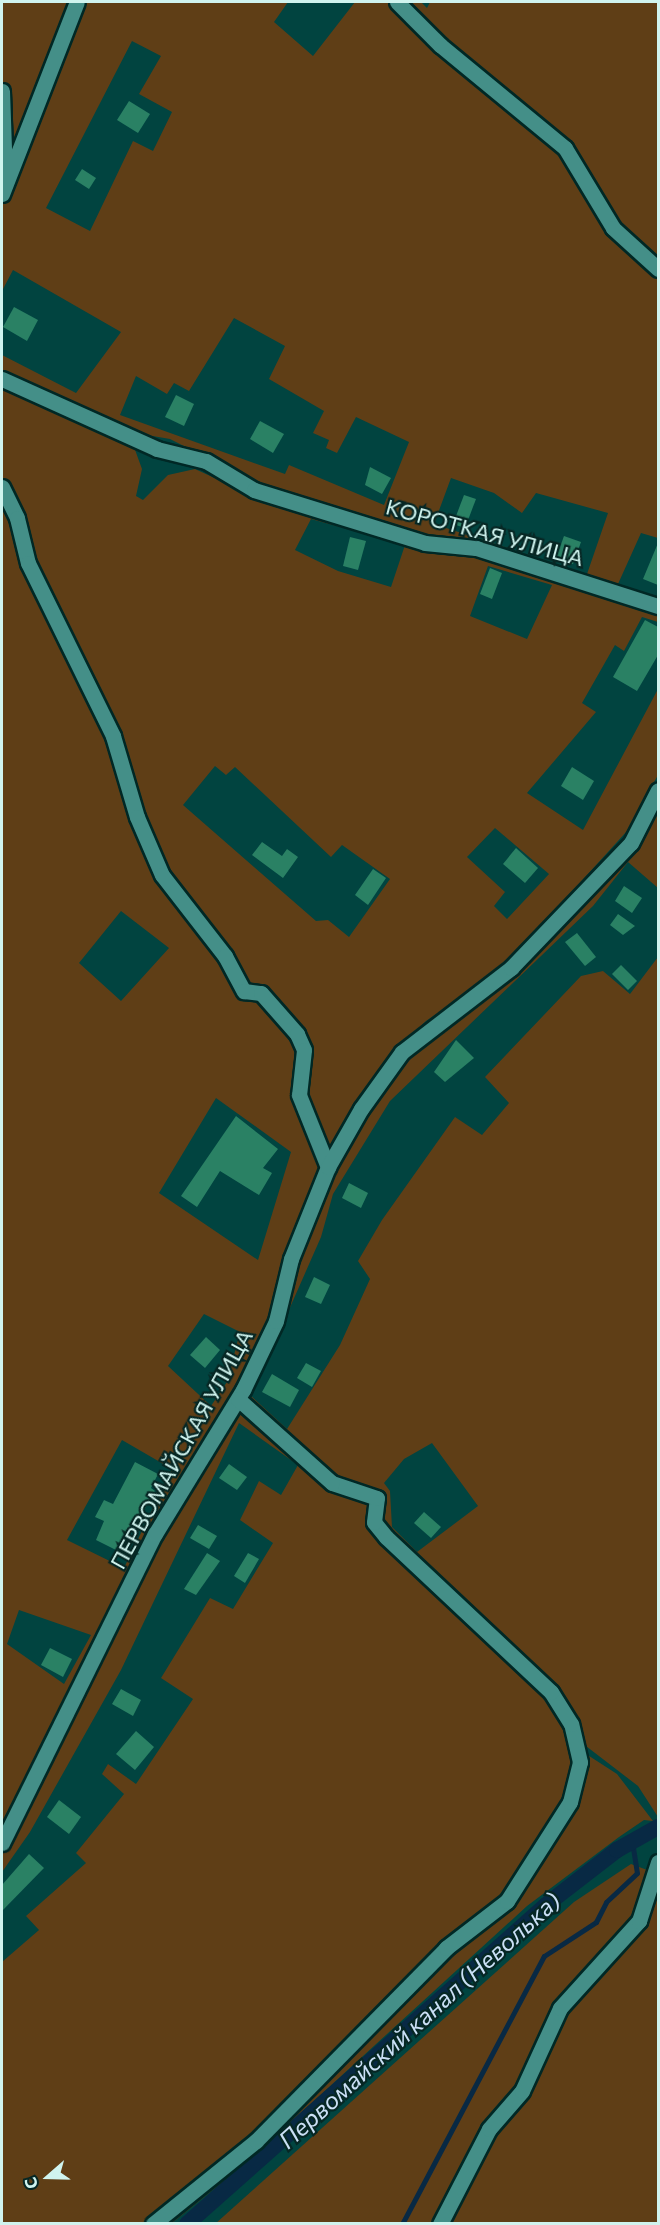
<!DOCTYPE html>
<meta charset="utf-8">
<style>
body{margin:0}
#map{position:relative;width:660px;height:2225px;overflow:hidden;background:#014440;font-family:Commissioner,sans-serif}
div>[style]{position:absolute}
.green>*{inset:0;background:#5f3e16}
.stream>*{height:5px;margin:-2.5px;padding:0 2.5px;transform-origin:2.5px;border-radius:2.5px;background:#082944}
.canal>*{height:16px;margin:-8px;padding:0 8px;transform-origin:8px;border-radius:8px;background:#082944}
.building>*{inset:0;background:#2a8164}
.roads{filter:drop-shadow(2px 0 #002825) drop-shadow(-2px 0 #002825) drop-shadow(0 2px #002825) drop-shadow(0 -2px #002825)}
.minor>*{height:15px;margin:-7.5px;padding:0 7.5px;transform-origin:7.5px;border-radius:7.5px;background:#448f88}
span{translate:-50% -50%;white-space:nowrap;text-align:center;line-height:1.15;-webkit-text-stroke:4.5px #062724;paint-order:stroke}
.street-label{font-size:22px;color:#d0f4ef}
.water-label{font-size:24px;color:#cbe0f6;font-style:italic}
.frame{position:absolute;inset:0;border:3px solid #d0f4ef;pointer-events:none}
.north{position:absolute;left:18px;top:2147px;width:60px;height:60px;-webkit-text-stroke:4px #062724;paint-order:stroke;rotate:250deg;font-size:16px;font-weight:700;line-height:24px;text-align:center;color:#d0f4ef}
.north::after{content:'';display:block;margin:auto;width:21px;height:27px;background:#d0f4ef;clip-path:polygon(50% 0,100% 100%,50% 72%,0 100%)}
</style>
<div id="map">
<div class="green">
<div style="clip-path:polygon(evenodd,2px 2px,288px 2px,274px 22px,313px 56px,355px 2px,393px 2px,563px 150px,658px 275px,658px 538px,641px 533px,618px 584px,658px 601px,267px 488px,170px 439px,135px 433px,2px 372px,2px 355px,76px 393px,121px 332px,13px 270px,2px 291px,2px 2px,132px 41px,161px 56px,139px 94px,172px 112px,153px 151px,133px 141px,90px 231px,46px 208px,132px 41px,2px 2px,234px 318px,285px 346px,269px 379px,324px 411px,313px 433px,329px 440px,326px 448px,337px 453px,356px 417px,409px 442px,384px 505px,289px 465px,285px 474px,120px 415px,136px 376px,167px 394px,174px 383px,189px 391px,234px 318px,2px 2px,451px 478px,494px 493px,522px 513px,536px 493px,608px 513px,587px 574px,434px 524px,451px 478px)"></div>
<div style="clip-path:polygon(400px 2px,421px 2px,427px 8px,430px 2px,658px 2px,658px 264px,624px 235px,566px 146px)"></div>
<div style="clip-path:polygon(evenodd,2px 386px,134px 447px,142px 469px,136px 496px,143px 500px,168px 475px,195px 469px,252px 495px,481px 555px,658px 614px,658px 622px,642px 617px,624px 651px,615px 645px,582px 703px,596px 712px,527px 793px,583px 830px,658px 689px,658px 775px,627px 831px,529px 939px,488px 980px,426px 1021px,397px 1049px,353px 1111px,265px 1334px,2px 1835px,2px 386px,311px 519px,405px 545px,391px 587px,338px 571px,295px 550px,311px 519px,2px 386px,488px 566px,552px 585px,527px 639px,470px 616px,488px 566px,2px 386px,215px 766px,226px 775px,235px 767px,331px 857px,342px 845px,390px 879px,349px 937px,328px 920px,316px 921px,183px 805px,215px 766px,2px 386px,495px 828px,549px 874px,507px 919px,494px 906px,505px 892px,467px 857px,495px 828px,2px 386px,121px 911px,169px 948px,121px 1001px,79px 963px,121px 911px,2px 386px,216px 1098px,291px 1152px,258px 1260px,159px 1193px,216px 1098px,2px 386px,204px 1314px,240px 1332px,227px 1382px,211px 1406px,168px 1366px,204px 1314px,2px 386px,122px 1440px,172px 1469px,124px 1568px,67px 1540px,122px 1440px,2px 386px,19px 1610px,91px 1635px,64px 1684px,7px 1644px,19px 1610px)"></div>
<div style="clip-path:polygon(evenodd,658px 799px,658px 888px,628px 862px,593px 906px,390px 1101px,333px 1194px,321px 1237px,251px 1396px,287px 1429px,340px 1345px,370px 1279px,358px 1261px,382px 1220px,455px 1117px,482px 1135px,509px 1103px,485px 1077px,581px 976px,603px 971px,630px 994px,658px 957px,658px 1817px,638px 1786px,582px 1743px,573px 1723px,379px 1524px,383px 1501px,340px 1481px,245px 1398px,293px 1259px,365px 1111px,406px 1056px,547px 935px,658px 799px,432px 1443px,478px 1506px,417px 1552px,392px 1527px,390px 1491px,384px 1483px,404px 1459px,432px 1443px)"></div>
<div style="clip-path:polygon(240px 1405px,312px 1471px,372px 1499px,373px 1519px,559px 1710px,576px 1757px,563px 1807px,505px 1898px,255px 2137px,148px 2223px,2px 2223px,2px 1962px,39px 1930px,26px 1916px,86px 1863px,76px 1853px,124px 1794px,102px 1774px,108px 1764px,136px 1784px,193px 1699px,161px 1678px,210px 1598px,233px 1609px,273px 1543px,240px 1520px,259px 1481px,281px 1495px,298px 1465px,239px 1423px,121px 1670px,30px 1832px,2px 1872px,2px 1848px,55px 1753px,159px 1535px)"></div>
<div style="clip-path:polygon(583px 1752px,617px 1774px,653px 1821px,644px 1820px,619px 1837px,527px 1906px,246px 2163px,172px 2223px,156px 2224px,507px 1906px,553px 1839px)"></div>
<div style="clip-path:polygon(631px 1864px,658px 1874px,658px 2223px,215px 2224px,574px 1902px)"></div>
</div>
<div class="stream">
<div style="left:402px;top:2224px;width:303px;rotate:-62.1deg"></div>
<div style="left:544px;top:1956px;width:62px;rotate:-33.2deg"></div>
<div style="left:596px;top:1922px;width:22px;rotate:-63deg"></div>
<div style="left:606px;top:1902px;width:42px;rotate:-43.1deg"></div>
<div style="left:637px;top:1873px;width:31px;rotate:-99deg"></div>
</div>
<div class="canal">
<div style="left:187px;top:2224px;width:480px;rotate:-41.6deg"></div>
<div style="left:546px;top:1905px;width:90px;rotate:-37.8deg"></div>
<div style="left:617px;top:1850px;width:47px;rotate:-29.3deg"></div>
</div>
<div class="building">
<div style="clip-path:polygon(129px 101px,150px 114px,138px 133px,117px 120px)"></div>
<div style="clip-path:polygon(82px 169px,96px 178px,89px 189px,75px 180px)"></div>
<div style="clip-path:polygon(14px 307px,38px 320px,27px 341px,3px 327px)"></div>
<div style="clip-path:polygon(176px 395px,194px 404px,184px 426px,165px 417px)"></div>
<div style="clip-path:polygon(260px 421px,284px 434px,273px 453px,250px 439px)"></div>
<div style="clip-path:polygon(370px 467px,391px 478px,382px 494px,365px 485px)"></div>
<div style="clip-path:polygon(464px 495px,476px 499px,465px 528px,453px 524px)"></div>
<div style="clip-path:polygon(564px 536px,581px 542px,573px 564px,556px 558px)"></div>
<div style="clip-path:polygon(350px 537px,366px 541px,358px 570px,343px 566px)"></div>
<div style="clip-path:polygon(658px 543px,658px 585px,643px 579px)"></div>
<div style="clip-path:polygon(490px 568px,502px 573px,492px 599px,480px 594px)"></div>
<div style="clip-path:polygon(645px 620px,658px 627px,658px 655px,637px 691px,613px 677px)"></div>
<div style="clip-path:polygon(572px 767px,594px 781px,583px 800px,561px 786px)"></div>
<div style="clip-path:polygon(262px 842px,282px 856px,287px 849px,298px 857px,283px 878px,252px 855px)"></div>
<div style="clip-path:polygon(516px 848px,538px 868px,525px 883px,503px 864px)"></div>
<div style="clip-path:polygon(373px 869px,386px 878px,368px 905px,355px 895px)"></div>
<div style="clip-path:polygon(624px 886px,642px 898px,632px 913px,615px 901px)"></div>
<div style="clip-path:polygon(618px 914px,635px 926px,623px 935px,610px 925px)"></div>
<div style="clip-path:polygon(577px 933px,596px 957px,585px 966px,565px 942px)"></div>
<div style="clip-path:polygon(621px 965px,637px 981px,628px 990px,612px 974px)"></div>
<div style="clip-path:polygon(456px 1040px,474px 1058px,445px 1082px,434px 1072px)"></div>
<div style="clip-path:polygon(236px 1116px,278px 1149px,263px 1168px,272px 1173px,259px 1195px,220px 1171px,197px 1207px,181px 1196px)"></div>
<div style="clip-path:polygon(349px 1183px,368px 1193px,361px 1208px,342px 1198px)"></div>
<div style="clip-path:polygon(314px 1277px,330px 1285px,321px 1304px,305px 1297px)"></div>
<div style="clip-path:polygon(206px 1337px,220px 1350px,205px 1368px,190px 1355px)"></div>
<div style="clip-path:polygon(306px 1363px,321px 1371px,312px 1387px,297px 1378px)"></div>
<div style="clip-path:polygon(272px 1374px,299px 1390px,290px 1407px,262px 1392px)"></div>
<div style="clip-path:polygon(135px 1462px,158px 1474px,151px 1488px,155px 1491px,120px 1552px,96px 1540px,104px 1521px,95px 1517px,104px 1500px,113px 1504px)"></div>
<div style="clip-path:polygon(229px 1464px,247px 1477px,237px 1490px,219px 1478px)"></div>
<div style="clip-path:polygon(424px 1512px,441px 1527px,431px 1538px,414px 1523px)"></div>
<div style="clip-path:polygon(198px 1525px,217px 1536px,209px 1549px,190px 1538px)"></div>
<div style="clip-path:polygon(207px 1553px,220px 1561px,196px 1595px,184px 1589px)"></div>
<div style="clip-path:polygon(248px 1553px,259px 1559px,245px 1583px,234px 1576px)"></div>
<div style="clip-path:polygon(50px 1648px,72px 1659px,63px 1677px,41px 1665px)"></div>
<div style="clip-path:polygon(121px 1689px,141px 1700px,133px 1716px,112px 1704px)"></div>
<div style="clip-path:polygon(136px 1731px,154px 1747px,135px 1770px,116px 1754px)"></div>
<div style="clip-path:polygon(59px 1800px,81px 1817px,69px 1834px,47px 1817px)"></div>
<div style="clip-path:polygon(29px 1854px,44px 1868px,2px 1911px,2px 1885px)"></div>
</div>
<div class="roads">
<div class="minor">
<div style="left:397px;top:2px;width:61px;rotate:45deg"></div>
<div style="left:440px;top:45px;width:162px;rotate:39.5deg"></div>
<div style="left:565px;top:148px;width:93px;rotate:59deg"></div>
<div style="left:613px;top:228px;width:61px;rotate:42.3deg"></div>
<div style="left:2px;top:91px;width:87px;rotate:88deg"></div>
<div style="left:2px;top:194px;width:206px;rotate:-68.7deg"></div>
<div style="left:2px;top:379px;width:170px;rotate:24.3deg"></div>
<div style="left:157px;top:449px;width:50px;rotate:13.8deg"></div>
<div style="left:206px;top:461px;width:56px;rotate:31.1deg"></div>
<div style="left:254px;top:490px;width:179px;rotate:17.2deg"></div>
<div style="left:425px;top:543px;width:51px;rotate:5.6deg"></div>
<div style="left:476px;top:548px;width:191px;rotate:17.7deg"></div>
<div style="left:2px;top:487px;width:34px;rotate:64deg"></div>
<div style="left:17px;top:518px;width:46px;rotate:76.3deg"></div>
<div style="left:28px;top:563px;width:193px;rotate:63.8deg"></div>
<div style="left:113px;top:736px;width:84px;rotate:73.5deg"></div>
<div style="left:137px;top:817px;width:63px;rotate:66.7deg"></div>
<div style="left:162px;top:875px;width:103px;rotate:52.1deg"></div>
<div style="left:225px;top:956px;width:40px;rotate:62deg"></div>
<div style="left:244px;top:991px;width:17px;rotate:7deg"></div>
<div style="left:261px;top:993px;width:55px;rotate:48.7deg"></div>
<div style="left:297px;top:1034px;width:17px;rotate:66deg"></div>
<div style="left:304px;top:1050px;width:45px;rotate:96.3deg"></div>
<div style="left:299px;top:1095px;width:78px;rotate:68.1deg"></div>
<div style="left:2px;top:1843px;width:345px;rotate:-63.7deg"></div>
<div style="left:155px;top:1534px;width:169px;rotate:-58.6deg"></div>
<div style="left:243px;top:1390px;width:76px;rotate:-64.4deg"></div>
<div style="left:276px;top:1321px;width:64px;rotate:-76.4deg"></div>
<div style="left:291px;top:1259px;width:99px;rotate:-68.1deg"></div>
<div style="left:328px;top:1167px;width:67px;rotate:-60.4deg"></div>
<div style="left:361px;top:1109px;width:70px;rotate:-54.3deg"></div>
<div style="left:402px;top:1052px;width:138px;rotate:-37.6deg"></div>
<div style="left:511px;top:968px;width:173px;rotate:-46.2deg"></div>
<div style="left:631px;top:843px;width:59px;rotate:-63deg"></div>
<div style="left:153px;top:2224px;width:132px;rotate:-38.9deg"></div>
<div style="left:256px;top:2141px;width:271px;rotate:-45.4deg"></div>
<div style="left:446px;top:1948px;width:77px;rotate:-37.6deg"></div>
<div style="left:507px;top:1901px;width:117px;rotate:-57.5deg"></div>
<div style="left:570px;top:1802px;width:41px;rotate:-76deg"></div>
<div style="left:580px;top:1762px;width:39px;rotate:-103deg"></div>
<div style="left:571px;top:1724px;width:38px;rotate:-122deg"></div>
<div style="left:551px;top:1692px;width:226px;rotate:-136.8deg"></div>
<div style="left:386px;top:1537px;width:19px;rotate:-129deg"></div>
<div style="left:374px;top:1522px;width:24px;rotate:-83deg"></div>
<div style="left:377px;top:1498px;width:47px;rotate:-161.6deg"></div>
<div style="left:332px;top:1483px;width:126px;rotate:-138.2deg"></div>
<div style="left:440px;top:2224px;width:107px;rotate:-62.7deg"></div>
<div style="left:489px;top:2129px;width:50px;rotate:-49deg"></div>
<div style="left:522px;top:2091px;width:91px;rotate:-65.4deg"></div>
<div style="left:560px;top:2008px;width:118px;rotate:-47.8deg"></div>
<div style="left:639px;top:1921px;width:62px;rotate:-72.1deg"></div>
</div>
</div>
<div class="street-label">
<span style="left:485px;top:532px;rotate:15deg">КОРОТКАЯ УЛИЦА</span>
<span style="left:181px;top:1449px;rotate:-61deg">ПЕРВОМАЙСКАЯ УЛИЦА</span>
</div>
<div class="water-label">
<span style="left:419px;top:2020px;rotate:-42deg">Первомайский канал (Неволька)</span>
</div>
<div class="frame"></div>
<div class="north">С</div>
</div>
